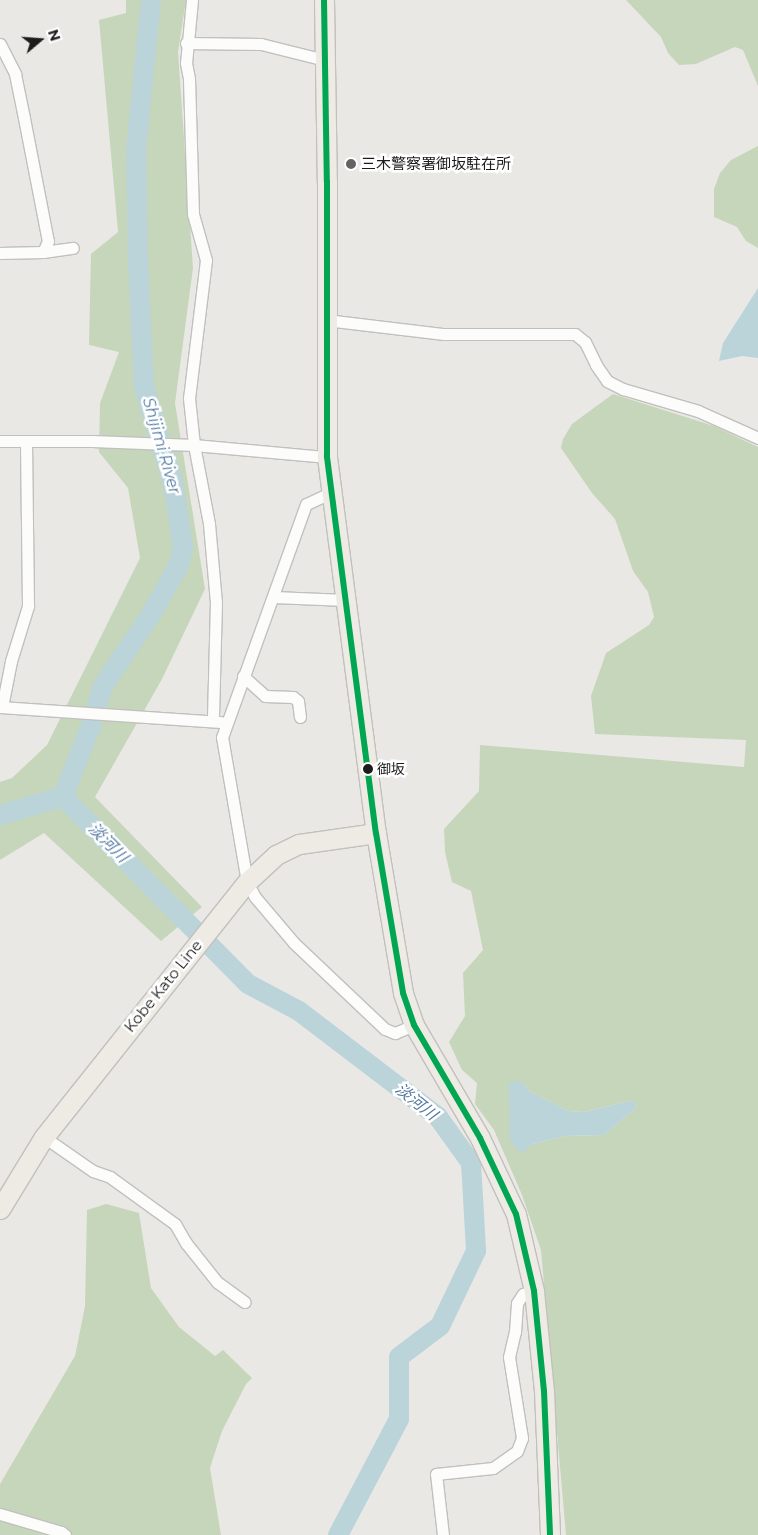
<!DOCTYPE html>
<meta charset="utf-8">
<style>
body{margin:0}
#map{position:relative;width:758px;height:1535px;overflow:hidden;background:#eae8e4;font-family:Montserrat,"Noto Sans JP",sans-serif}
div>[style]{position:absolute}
.forest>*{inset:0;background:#c6d6bb}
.water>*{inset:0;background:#bad4da}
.river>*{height:20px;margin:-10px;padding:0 10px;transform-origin:10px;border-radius:10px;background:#bad4da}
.roads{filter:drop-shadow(1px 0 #c1c0bf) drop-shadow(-1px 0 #c1c0bf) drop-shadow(0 1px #c1c0bf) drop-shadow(0 -1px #c1c0bf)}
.street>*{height:11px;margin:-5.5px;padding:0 5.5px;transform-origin:5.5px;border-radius:5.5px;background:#fcfcfb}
.primary>*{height:19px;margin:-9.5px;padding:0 9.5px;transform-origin:9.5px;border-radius:9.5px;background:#eeeae4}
.bus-1>*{height:6px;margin:-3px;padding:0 3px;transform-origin:3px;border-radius:3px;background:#00a651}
.dots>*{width:14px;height:14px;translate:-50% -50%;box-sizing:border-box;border:2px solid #fff;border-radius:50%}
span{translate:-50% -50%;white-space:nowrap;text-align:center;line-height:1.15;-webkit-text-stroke:5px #fff;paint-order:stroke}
.bus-label{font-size:14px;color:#1c1c1c}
.left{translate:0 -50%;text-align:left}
.poi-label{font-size:15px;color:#1c1c1c}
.street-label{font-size:15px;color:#1c1c1c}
.water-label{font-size:16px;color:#527aa1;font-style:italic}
.north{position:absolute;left:15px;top:15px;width:50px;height:50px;-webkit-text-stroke:4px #fff;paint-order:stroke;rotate:72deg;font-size:14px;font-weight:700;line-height:20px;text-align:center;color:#1c1c1c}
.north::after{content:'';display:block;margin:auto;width:18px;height:22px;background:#1c1c1c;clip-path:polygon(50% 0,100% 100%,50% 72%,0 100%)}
</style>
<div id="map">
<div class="forest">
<div style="clip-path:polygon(126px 0,186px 0,178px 52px,193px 268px,175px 403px,205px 589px,162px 679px,95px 797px,202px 907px,161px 941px,44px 833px,0 860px,0 782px,12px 778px,47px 745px,140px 558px,128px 488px,99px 452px,100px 403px,119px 352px,89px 345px,91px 254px,118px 232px,99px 20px,126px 13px)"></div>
<div style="clip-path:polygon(626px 0,758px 0,758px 86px,743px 50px,735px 47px,696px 64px,679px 65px,668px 53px,661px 37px)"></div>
<div style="clip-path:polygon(758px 146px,758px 248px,746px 241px,737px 227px,714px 217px,714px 189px,720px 173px,731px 160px)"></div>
<div style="clip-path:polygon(evenodd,613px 394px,714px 426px,758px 447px,758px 1535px,566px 1535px,541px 1250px,522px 1195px,494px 1130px,475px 1104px,477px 1083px,462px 1070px,449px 1042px,465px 1016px,463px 973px,483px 950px,471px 891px,452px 882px,445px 852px,444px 829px,479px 791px,480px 745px,744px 767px,746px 740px,595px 734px,591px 696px,606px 653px,649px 625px,654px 617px,648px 592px,633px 571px,615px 519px,592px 493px,561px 448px,563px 439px,572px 424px,613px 394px,524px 1084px,529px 1091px,568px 1111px,584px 1112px,634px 1100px,636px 1108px,604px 1135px,565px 1136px,533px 1144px,524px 1084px)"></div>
<div style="clip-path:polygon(106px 1204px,139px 1213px,151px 1288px,179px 1327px,215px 1356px,223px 1350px,252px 1378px,246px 1384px,222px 1431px,210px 1468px,221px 1535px,0 1535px,0 1484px,75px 1356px,85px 1306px,87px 1210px)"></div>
</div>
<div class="water">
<div style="clip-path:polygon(758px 288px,758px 358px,742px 356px,719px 361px,723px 343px)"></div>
<div style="clip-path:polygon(517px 1081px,524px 1084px,529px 1091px,568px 1111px,584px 1112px,634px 1100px,636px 1108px,604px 1135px,565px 1136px,533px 1144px,522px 1153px,510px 1141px,509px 1083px)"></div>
</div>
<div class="river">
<div style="left:63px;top:797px;width:263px;rotate:45.3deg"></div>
<div style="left:248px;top:984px;width:58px;rotate:27.9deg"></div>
<div style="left:299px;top:1011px;width:175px;rotate:37.3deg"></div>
<div style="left:438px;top:1117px;width:57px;rotate:54.3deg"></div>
<div style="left:471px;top:1163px;width:88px;rotate:86.7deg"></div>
<div style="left:476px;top:1251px;width:83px;rotate:115.6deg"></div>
<div style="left:440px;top:1326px;width:51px;rotate:142.9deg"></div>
<div style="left:399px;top:1357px;width:62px;rotate:90deg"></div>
<div style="left:399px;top:1419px;width:131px;rotate:117.7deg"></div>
<div style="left:63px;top:797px;width:74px;rotate:-68.6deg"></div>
<div style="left:90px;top:728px;width:44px;rotate:-72.8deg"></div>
<div style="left:103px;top:686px;width:84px;rotate:-56.1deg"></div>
<div style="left:150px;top:616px;width:56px;rotate:-60.3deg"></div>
<div style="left:178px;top:567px;width:20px;rotate:-75deg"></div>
<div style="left:183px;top:548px;width:66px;rotate:-98.7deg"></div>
<div style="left:173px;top:483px;width:100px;rotate:-106.8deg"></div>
<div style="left:144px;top:387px;width:125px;rotate:-92.7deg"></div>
<div style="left:138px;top:262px;width:112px;rotate:-91deg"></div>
<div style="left:136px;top:150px;width:151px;rotate:-84.3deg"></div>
<div style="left:0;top:815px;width:66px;rotate:-15.9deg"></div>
</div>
<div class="roads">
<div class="street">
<div style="left:192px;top:0;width:63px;rotate:95.4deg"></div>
<div style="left:186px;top:63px;width:16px;rotate:79deg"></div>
<div style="left:189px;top:79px;width:135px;rotate:88.3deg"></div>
<div style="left:193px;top:214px;width:48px;rotate:74.2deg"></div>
<div style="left:206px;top:260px;width:139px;rotate:97deg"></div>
<div style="left:189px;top:398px;width:47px;rotate:83.9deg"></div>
<div style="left:194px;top:445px;width:80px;rotate:79.2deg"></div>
<div style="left:209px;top:524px;width:78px;rotate:84.9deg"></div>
<div style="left:216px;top:602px;width:118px;rotate:91.5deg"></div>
<div style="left:186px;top:43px;width:75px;rotate:0.8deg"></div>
<div style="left:261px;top:44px;width:66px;rotate:14deg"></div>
<div style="left:0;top:44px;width:34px;rotate:63deg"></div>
<div style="left:15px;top:74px;width:45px;rotate:78.4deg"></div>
<div style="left:24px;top:118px;width:125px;rotate:79deg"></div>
<div style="left:48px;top:241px;width:12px;rotate:114deg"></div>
<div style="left:0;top:253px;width:43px;rotate:-1.3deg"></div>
<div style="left:43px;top:252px;width:30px;rotate:-8deg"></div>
<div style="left:326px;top:320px;width:119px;rotate:6.8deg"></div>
<div style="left:444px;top:334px;width:131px"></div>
<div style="left:575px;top:334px;width:13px;rotate:39deg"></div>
<div style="left:585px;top:342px;width:25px;rotate:64deg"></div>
<div style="left:596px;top:365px;width:19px;rotate:55deg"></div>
<div style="left:607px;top:381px;width:18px;rotate:27deg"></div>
<div style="left:623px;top:389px;width:78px;rotate:16.3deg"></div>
<div style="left:698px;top:411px;width:66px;rotate:24.2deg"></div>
<div style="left:0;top:441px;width:92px"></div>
<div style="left:92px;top:441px;width:102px;rotate:2.2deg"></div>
<div style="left:194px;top:445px;width:134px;rotate:5.2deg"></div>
<div style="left:330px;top:493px;width:26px;rotate:155deg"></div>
<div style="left:306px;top:504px;width:248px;rotate:109.8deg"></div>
<div style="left:222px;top:737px;width:147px;rotate:80.2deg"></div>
<div style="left:247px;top:882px;width:17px;rotate:62deg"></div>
<div style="left:255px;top:897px;width:60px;rotate:49.7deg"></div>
<div style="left:294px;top:943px;width:125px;rotate:43.4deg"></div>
<div style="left:385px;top:1029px;width:11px;rotate:22deg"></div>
<div style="left:395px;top:1033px;width:21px;rotate:-23deg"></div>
<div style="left:273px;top:597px;width:73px;rotate:2.4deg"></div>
<div style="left:243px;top:676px;width:30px;rotate:42deg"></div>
<div style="left:265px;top:696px;width:28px;rotate:2deg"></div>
<div style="left:293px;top:697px;width:6px;rotate:39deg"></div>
<div style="left:298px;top:701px;width:16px;rotate:83deg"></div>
<div style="left:0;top:707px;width:221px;rotate:3.9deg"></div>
<div style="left:2px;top:707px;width:47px;rotate:-78.9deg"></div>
<div style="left:11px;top:661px;width:58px;rotate:-72.8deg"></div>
<div style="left:28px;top:606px;width:165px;rotate:-90.7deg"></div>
<div style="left:44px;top:1137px;width:60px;rotate:34.8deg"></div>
<div style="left:93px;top:1171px;width:18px;rotate:19deg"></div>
<div style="left:110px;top:1177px;width:80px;rotate:35.9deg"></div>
<div style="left:175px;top:1224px;width:22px;rotate:60deg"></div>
<div style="left:186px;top:1243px;width:50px;rotate:51.5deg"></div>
<div style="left:217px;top:1282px;width:34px;rotate:36deg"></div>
<div style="left:0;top:1514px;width:64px;rotate:16.4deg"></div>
<div style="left:61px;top:1532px;width:5px;rotate:37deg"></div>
<div style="left:443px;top:1535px;width:61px;rotate:-96.5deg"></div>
<div style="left:436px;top:1474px;width:57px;rotate:-6deg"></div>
<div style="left:493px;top:1468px;width:29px;rotate:-35deg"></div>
<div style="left:517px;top:1451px;width:14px;rotate:-69deg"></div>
<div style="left:522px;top:1438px;width:82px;rotate:-99.1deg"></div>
<div style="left:509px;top:1357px;width:26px;rotate:-77deg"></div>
<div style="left:515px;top:1332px;width:29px;rotate:-86deg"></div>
<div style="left:517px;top:1303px;width:11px;rotate:-56deg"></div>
<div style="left:523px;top:1294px;width:11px;rotate:-15deg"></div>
</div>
<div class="primary">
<div style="left:324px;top:0;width:182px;rotate:89.1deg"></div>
<div style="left:327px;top:182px;width:275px;rotate:90deg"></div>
<div style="left:327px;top:457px;width:379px;rotate:82.6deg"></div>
<div style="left:376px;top:833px;width:162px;rotate:80.4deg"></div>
<div style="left:403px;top:993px;width:34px;rotate:71deg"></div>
<div style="left:414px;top:1025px;width:131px;rotate:59.7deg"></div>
<div style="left:480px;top:1138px;width:84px;rotate:64.7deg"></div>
<div style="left:516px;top:1214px;width:79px;rotate:76.8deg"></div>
<div style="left:534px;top:1291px;width:100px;rotate:84.3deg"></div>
<div style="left:544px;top:1391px;width:144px;rotate:87.6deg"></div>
<div style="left:0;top:1209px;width:84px;rotate:-58.6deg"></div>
<div style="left:44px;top:1137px;width:326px;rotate:-51.5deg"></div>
<div style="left:247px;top:882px;width:40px;rotate:-43deg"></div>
<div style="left:276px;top:855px;width:25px;rotate:-26deg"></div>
<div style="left:299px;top:844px;width:78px;rotate:-8.1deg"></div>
</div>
</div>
<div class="bus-1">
<div style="left:324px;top:0;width:182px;rotate:89.1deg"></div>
<div style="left:327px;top:182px;width:275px;rotate:90deg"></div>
<div style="left:327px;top:457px;width:379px;rotate:82.6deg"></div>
<div style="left:376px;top:833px;width:162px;rotate:80.4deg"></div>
<div style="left:403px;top:993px;width:34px;rotate:71deg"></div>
<div style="left:414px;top:1025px;width:131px;rotate:59.7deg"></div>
<div style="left:480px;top:1138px;width:84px;rotate:64.7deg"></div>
<div style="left:516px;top:1214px;width:79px;rotate:76.8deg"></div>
<div style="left:534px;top:1291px;width:100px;rotate:84.3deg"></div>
<div style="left:544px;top:1391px;width:144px;rotate:87.6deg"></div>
</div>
<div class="dots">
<div style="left:351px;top:164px;background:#646362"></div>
<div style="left:368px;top:769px;background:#1c1c1c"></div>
</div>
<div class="bus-label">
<span class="left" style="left:377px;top:769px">御坂</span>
</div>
<div class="poi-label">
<span class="left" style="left:361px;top:164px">三木警察署御坂駐在所</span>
</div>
<div class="street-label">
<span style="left:163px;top:986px;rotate:-51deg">Kobe Kato Line</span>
</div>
<div class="water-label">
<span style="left:161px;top:446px;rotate:74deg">Shijimi River</span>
<span style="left:108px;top:843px;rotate:45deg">淡河川</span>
<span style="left:416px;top:1102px;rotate:39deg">淡河川</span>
</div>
<div class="north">N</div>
</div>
